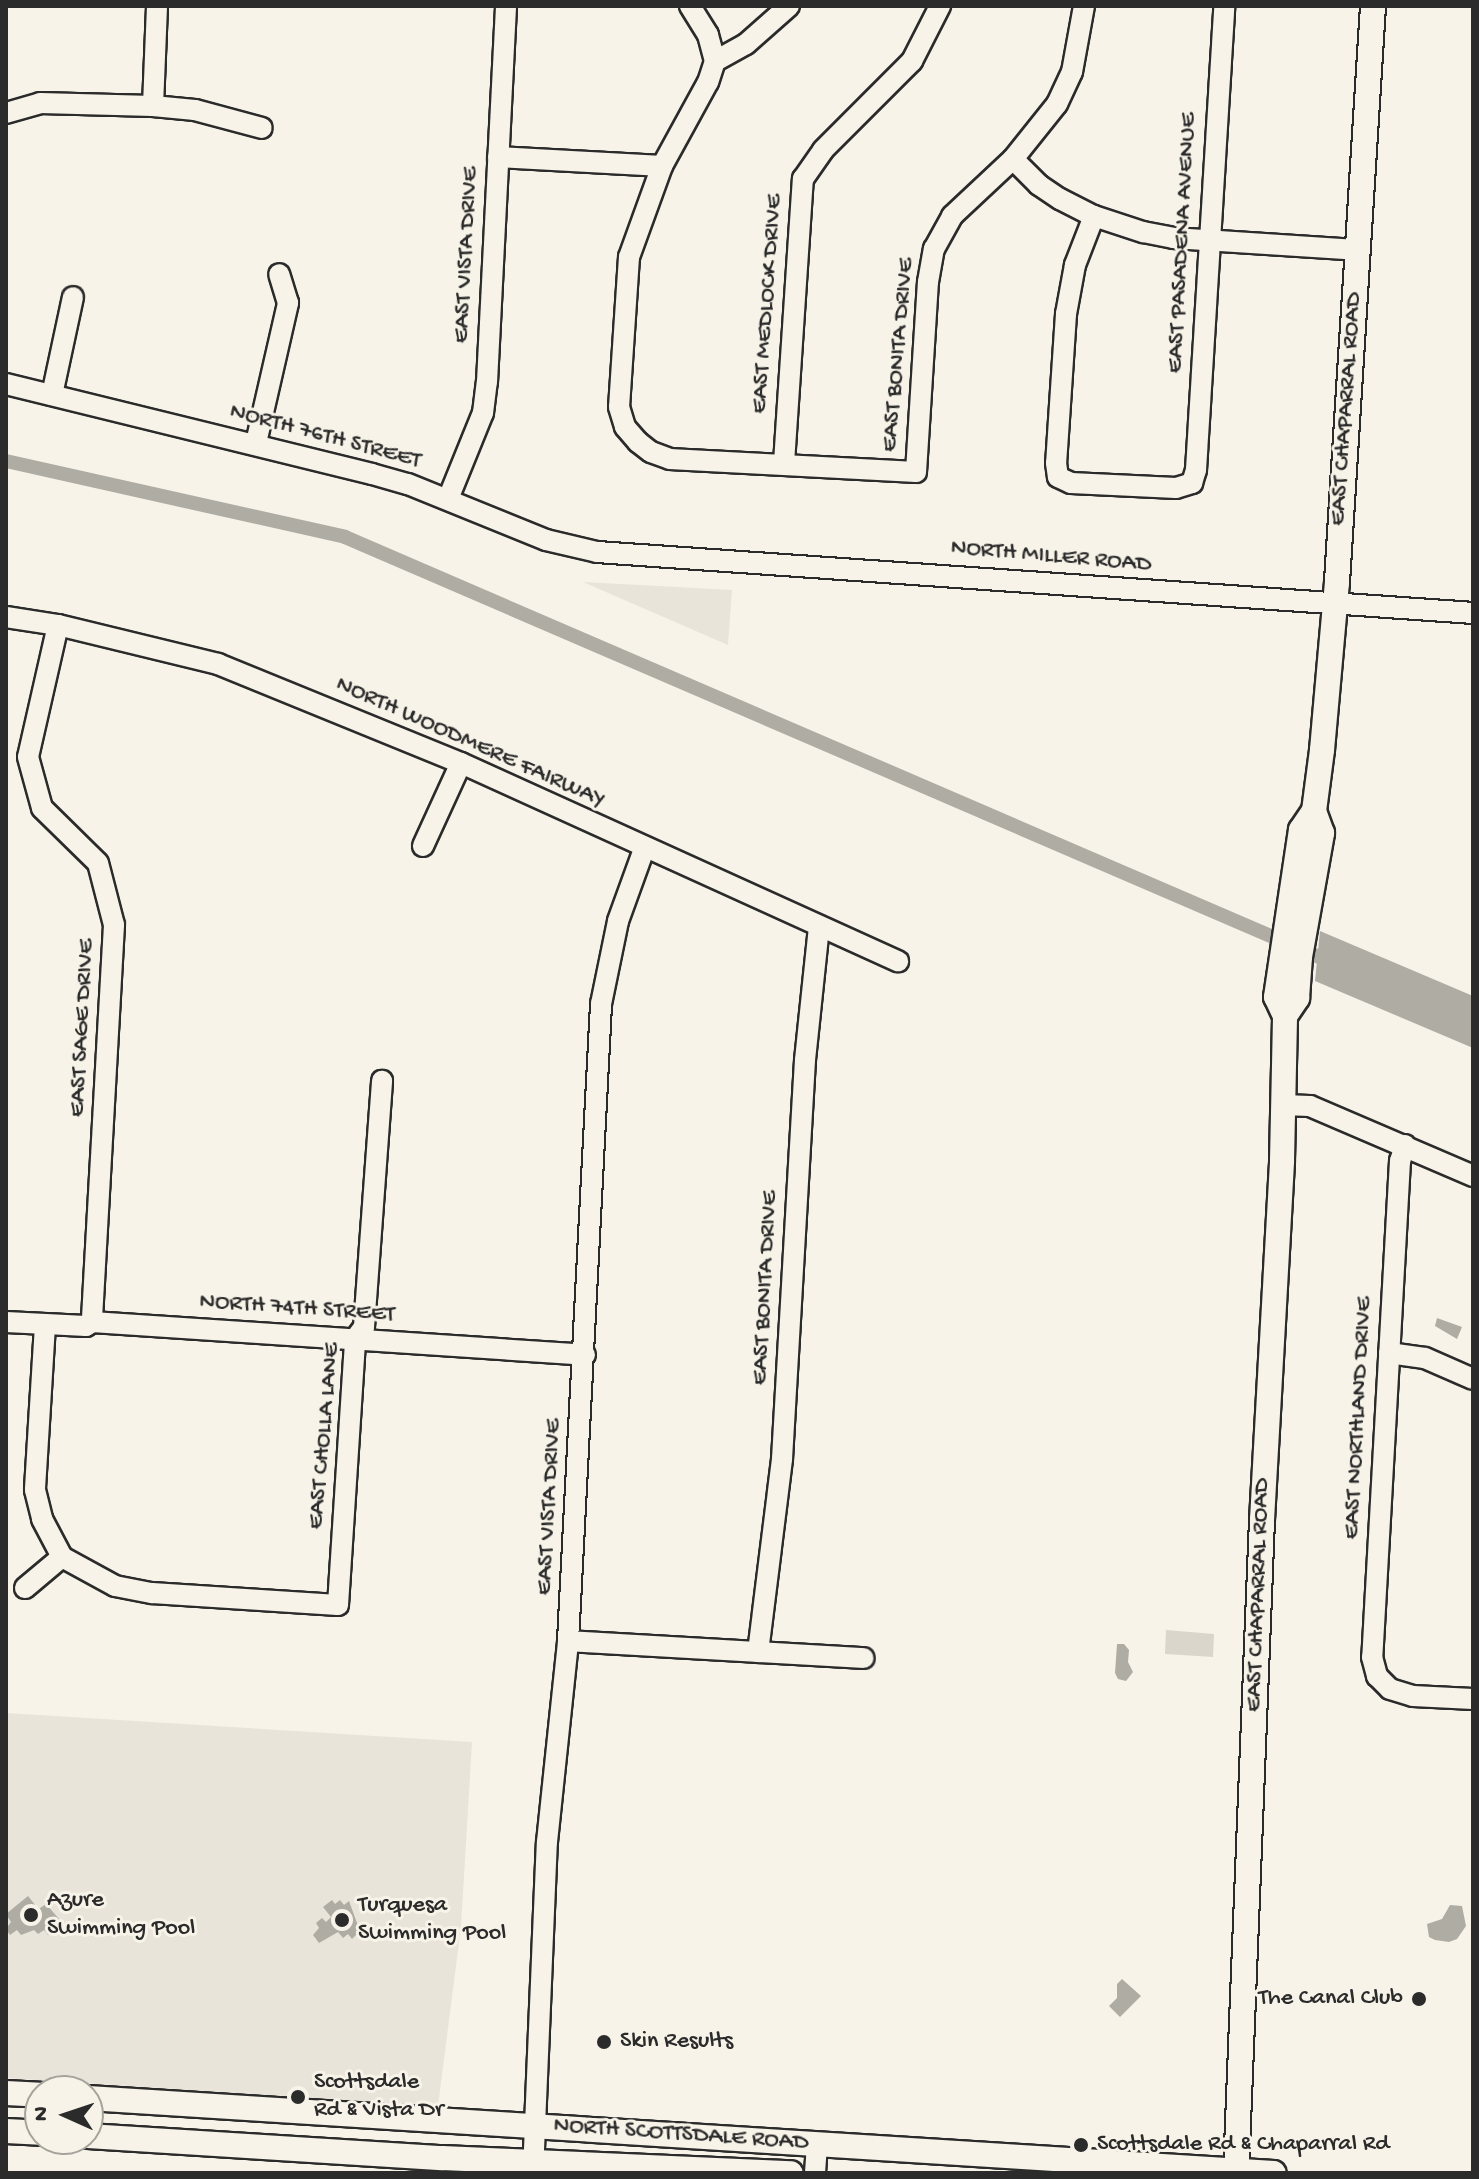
<!DOCTYPE html>
<style>
body{margin:0}
#map{position:relative;width:1479px;height:2179px;overflow:hidden;background:#f7f3e8;font-family:"Gochi Hand",sans-serif}
div>[style]{position:absolute}
.built>*{inset:0;background:#e8e4da}
.green>*{inset:0;background:#dad6cc}
.water>*{inset:0;background:#afaca4}
.canal>*{height:14px;margin:-7px;padding:0 7px;transform-origin:7px;border-radius:7px;background:#afaca4}
.roads{filter:drop-shadow(2px 0 #2b2b2b) drop-shadow(-2px 0 #2b2b2b) drop-shadow(0 2px #2b2b2b) drop-shadow(0 -2px #2b2b2b)}
.minor>*{height:20px;margin:-10px;padding:0 10px;transform-origin:10px;border-radius:10px;background:#f7f3e8}
.major>*{height:24px;margin:-12px;padding:0 12px;transform-origin:12px;border-radius:12px;background:#f7f3e8}
.dots>*{width:22px;height:22px;translate:-50% -50%;box-sizing:border-box;border:4px solid #f7f3e8;border-radius:50%}
span{translate:-50% -50%;white-space:nowrap;text-align:center;line-height:1.15;-webkit-text-stroke:6px #f7f3e8;paint-order:stroke}
.street-label{font-size:24px;color:#2b2b2b}
.poi-label{font-size:24px;color:#2b2b2b}
.left{translate:0 -50%;text-align:left}
.right{translate:-100% -50%;text-align:right}
.frame{position:absolute;inset:0;border:8px solid #2b2b2b;pointer-events:none}
.north{position:absolute;left:24px;top:2075px;width:80px;height:80px;box-sizing:border-box;background:#f7f3e8;border:2px solid #a5a39c;border-radius:50%;rotate:273deg;font-size:22px;font-weight:700;line-height:32px;text-align:center;color:#2b2b2b}
.north::after{content:'';display:block;margin:auto;width:28px;height:36px;background:#2b2b2b;clip-path:polygon(50% 0,100% 100%,50% 72%,0 100%)}
</style>
<div id="map">
<div class="built">
<div style="clip-path:polygon(583px 582px,732px 590px,728px 645px)"></div>
<div style="clip-path:polygon(6px 1713px,472px 1742px,461px 1927px,438px 2106px,6px 2078px)"></div>
</div>
<div class="green">
<div style="clip-path:polygon(1166px 1630px,1214px 1634px,1213px 1657px,1165px 1654px)"></div>
</div>
<div class="water">
<div style="clip-path:polygon(1320px 931px,1473px 996px,1473px 1048px,1315px 981px)"></div>
<div style="clip-path:polygon(1437px 1318px,1462px 1327px,1457px 1339px,1435px 1326px)"></div>
<div style="clip-path:polygon(1117px 1644px,1124px 1644px,1129px 1650px,1128px 1662px,1133px 1672px,1126px 1681px,1118px 1679px,1115px 1673px)"></div>
<div style="clip-path:polygon(28px 1896px,36px 1906px,31px 1910px,33px 1913px,46px 1904px,60px 1920px,48px 1935px,44px 1930px,38px 1934px,34px 1930px,21px 1935px,17px 1930px,10px 1935px,6px 1929px,11px 1922px,6px 1914px)"></div>
<div style="clip-path:polygon(332px 1900px,335px 1904px,340px 1900px,344px 1905px,349px 1901px,357px 1923px,357px 1934px,352px 1939px,348px 1934px,343px 1938px,338px 1932px,319px 1943px,313px 1935px,319px 1928px,316px 1923px,322px 1918px,326px 1922px,331px 1917px,323px 1907px)"></div>
<div style="clip-path:polygon(1450px 1905px,1462px 1906px,1466px 1926px,1457px 1939px,1449px 1942px,1435px 1940px,1429px 1937px,1427px 1924px,1442px 1919px)"></div>
<div style="clip-path:polygon(1122px 1979px,1141px 1996px,1120px 2017px,1109px 2006px,1117px 1998px,1117px 1984px)"></div>
</div>
<div class="canal">
<div style="left:6px;top:461px;width:347px;rotate:12.6deg"></div>
<div style="left:345px;top:537px;width:1076px;rotate:23.32deg"></div>
</div>
<div class="roads">
<div class="minor">
<div style="left:690px;top:6px;width:34px;rotate:58deg"></div>
<div style="left:708px;top:35px;width:27px;rotate:75deg"></div>
<div style="left:789px;top:6px;width:57px;rotate:138.5deg"></div>
<div style="left:746px;top:44px;width:35px;rotate:151deg"></div>
<div style="left:715px;top:61px;width:22px;rotate:108deg"></div>
<div style="left:708px;top:82px;width:96px;rotate:118.7deg"></div>
<div style="left:662px;top:166px;width:97px;rotate:109.9deg"></div>
<div style="left:629px;top:257px;width:150px;rotate:93.8deg"></div>
<div style="left:619px;top:407px;width:21px;rotate:73deg"></div>
<div style="left:625px;top:427px;width:20px;rotate:49deg"></div>
<div style="left:638px;top:442px;width:16px;rotate:38deg"></div>
<div style="left:651px;top:452px;width:20px;rotate:20deg"></div>
<div style="left:670px;top:459px;width:246px;rotate:3deg"></div>
<div style="left:916px;top:472px;width:190px;rotate:-86.4deg"></div>
<div style="left:928px;top:282px;width:34px;rotate:-80deg"></div>
<div style="left:934px;top:249px;width:38px;rotate:-61deg"></div>
<div style="left:952px;top:216px;width:83px;rotate:-43.1deg"></div>
<div style="left:1013px;top:159px;width:70px;rotate:-51.3deg"></div>
<div style="left:1057px;top:104px;width:35px;rotate:-65deg"></div>
<div style="left:1072px;top:72px;width:67px;rotate:-79.7deg"></div>
<div style="left:153px;top:106px;width:100px;rotate:-87.7deg"></div>
<div style="left:6px;top:113px;width:35px;rotate:-16deg"></div>
<div style="left:40px;top:103px;width:113px;rotate:1.5deg"></div>
<div style="left:153px;top:106px;width:42px;rotate:5.4deg"></div>
<div style="left:195px;top:110px;width:69px;rotate:15deg"></div>
<div style="left:498px;top:157px;width:164px;rotate:3.1deg"></div>
<div style="left:1013px;top:159px;width:37px;rotate:45deg"></div>
<div style="left:1039px;top:185px;width:25px;rotate:34deg"></div>
<div style="left:1060px;top:199px;width:38px;rotate:27deg"></div>
<div style="left:1094px;top:216px;width:52px;rotate:18.1deg"></div>
<div style="left:1143px;top:232px;width:31px;rotate:11deg"></div>
<div style="left:1173px;top:238px;width:184px;rotate:3.7deg"></div>
<div style="left:1094px;top:216px;width:53px;rotate:111.2deg"></div>
<div style="left:1075px;top:265px;width:50px;rotate:100.4deg"></div>
<div style="left:1066px;top:314px;width:149px;rotate:93.8deg"></div>
<div style="left:1056px;top:463px;width:14px;rotate:82deg"></div>
<div style="left:1058px;top:477px;width:14px;rotate:25deg"></div>
<div style="left:1071px;top:483px;width:105px;rotate:2.7deg"></div>
<div style="left:1176px;top:488px;width:17px;rotate:-17deg"></div>
<div style="left:1192px;top:483px;width:14px;rotate:-73deg"></div>
<div style="left:1196px;top:470px;width:465px;rotate:-86.5deg"></div>
<div style="left:6px;top:384px;width:377px;rotate:13.8deg"></div>
<div style="left:372px;top:474px;width:37px;rotate:16deg"></div>
<div style="left:408px;top:484px;width:149px;rotate:22.1deg"></div>
<div style="left:546px;top:540px;width:52px;rotate:13.2deg"></div>
<div style="left:597px;top:552px;width:878px;rotate:3.98deg"></div>
<div style="left:52px;top:395px;width:100px;rotate:-77.9deg"></div>
<div style="left:256px;top:443px;width:144px;rotate:-77.1deg"></div>
<div style="left:288px;top:303px;width:30px;rotate:-107deg"></div>
<div style="left:784px;top:463px;width:285px;rotate:-86.2deg"></div>
<div style="left:803px;top:179px;width:35px;rotate:-55deg"></div>
<div style="left:823px;top:150px;width:126px;rotate:-45deg"></div>
<div style="left:912px;top:61px;width:62px;rotate:-63deg"></div>
<div style="left:448px;top:499px;width:93px;rotate:-67.9deg"></div>
<div style="left:483px;top:413px;width:31px;rotate:-83deg"></div>
<div style="left:487px;top:382px;width:376px;rotate:-87.1deg"></div>
<div style="left:6px;top:617px;width:53px;rotate:8.7deg"></div>
<div style="left:58px;top:625px;width:165px;rotate:13.7deg"></div>
<div style="left:218px;top:664px;width:262px;rotate:22.2deg"></div>
<div style="left:461px;top:763px;width:480px;rotate:24.4deg"></div>
<div style="left:58px;top:625px;width:135px;rotate:102.8deg"></div>
<div style="left:28px;top:757px;width:53px;rotate:74.6deg"></div>
<div style="left:42px;top:808px;width:78px;rotate:44.5deg"></div>
<div style="left:98px;top:863px;width:64px;rotate:75.5deg"></div>
<div style="left:114px;top:925px;width:398px;rotate:93.2deg"></div>
<div style="left:423px;top:846px;width:91px;rotate:-65.4deg"></div>
<div style="left:1282px;top:1105px;width:28px;rotate:2deg"></div>
<div style="left:1310px;top:1106px;width:177px;rotate:23.2deg"></div>
<div style="left:1405px;top:1145px;width:17px;rotate:107deg"></div>
<div style="left:1400px;top:1161px;width:497px;rotate:93.2deg"></div>
<div style="left:1372px;top:1657px;width:20px;rotate:75deg"></div>
<div style="left:1377px;top:1676px;width:18px;rotate:45deg"></div>
<div style="left:1390px;top:1689px;width:24px;rotate:17deg"></div>
<div style="left:1413px;top:1696px;width:60px;rotate:2.9deg"></div>
<div style="left:6px;top:1322px;width:80px;rotate:2.9deg"></div>
<div style="left:86px;top:1326px;width:7px;rotate:-34deg"></div>
<div style="left:92px;top:1322px;width:494px;rotate:3.8deg"></div>
<div style="left:45px;top:1325px;width:165px;rotate:93.5deg"></div>
<div style="left:35px;top:1490px;width:30px;rotate:76deg"></div>
<div style="left:42px;top:1519px;width:43px;rotate:62.2deg"></div>
<div style="left:62px;top:1557px;width:60px;rotate:28.7deg"></div>
<div style="left:115px;top:1586px;width:38px;rotate:11deg"></div>
<div style="left:152px;top:1593px;width:186px;rotate:3.7deg"></div>
<div style="left:338px;top:1605px;width:267px;rotate:-86.3deg"></div>
<div style="left:355px;top:1339px;width:15px;rotate:-53deg"></div>
<div style="left:364px;top:1327px;width:247px;rotate:-85.8deg"></div>
<div style="left:1389px;top:1353px;width:36px;rotate:8deg"></div>
<div style="left:1425px;top:1358px;width:52px;rotate:23.6deg"></div>
<div style="left:25px;top:1588px;width:48px;rotate:-40deg"></div>
<div style="left:568px;top:1641px;width:296px;rotate:3.3deg"></div>
<div style="left:758px;top:1652px;width:194px;rotate:-82.9deg"></div>
<div style="left:782px;top:1459px;width:400px;rotate:-86.7deg"></div>
<div style="left:805px;top:1060px;width:134px;rotate:-84deg"></div>
<div style="left:533px;top:2173px;width:331px;rotate:-87.6deg"></div>
<div style="left:547px;top:1842px;width:202px;rotate:-84deg"></div>
<div style="left:568px;top:1641px;width:638px;rotate:-87.03deg"></div>
<div style="left:601px;top:1004px;width:85px;rotate:-78.4deg"></div>
<div style="left:618px;top:921px;width:77px;rotate:-70.1deg"></div>
<div style="left:815px;top:2173px;width:29px;rotate:-86deg"></div>
</div>
<div class="major">
<div style="left:1285px;top:1016px;width:22px;rotate:-56deg"></div>
<div style="left:1297px;top:998px;width:41px;rotate:-85.8deg"></div>
<div style="left:1300px;top:957px;width:126px;rotate:-79.9deg"></div>
<div style="left:1322px;top:833px;width:23px;rotate:-110deg"></div>
<div style="left:6px;top:2093px;width:34px;rotate:3deg"></div>
<div style="left:88px;top:2098px;width:1188px;rotate:3.62deg"></div>
<div style="left:6px;top:2131px;width:34px;rotate:3deg"></div>
<div style="left:88px;top:2136px;width:355px;rotate:3.6deg"></div>
<div style="left:442px;top:2158px;width:349px;rotate:2.5deg"></div>
<div style="left:1236px;top:2173px;width:654px;rotate:-87.72deg"></div>
<div style="left:1262px;top:1520px;width:360px;rotate:-86.8deg"></div>
<div style="left:1282px;top:1161px;width:145px;rotate:-88.8deg"></div>
<div style="left:1285px;top:1016px;width:21px;rotate:-115deg"></div>
<div style="left:1276px;top:997px;width:169px;rotate:-81.5deg"></div>
<div style="left:1301px;top:830px;width:23px;rotate:-56deg"></div>
<div style="left:1314px;top:811px;width:62px;rotate:-82.5deg"></div>
<div style="left:1322px;top:750px;width:169px;rotate:-84.9deg"></div>
<div style="left:1337px;top:582px;width:577px;rotate:-86.42deg"></div>
</div>
</div>
<div class="dots">
<div style="left:31px;top:1915px;background:#2b2b2b"></div>
<div style="left:342px;top:1920px;background:#2b2b2b"></div>
<div style="left:1419px;top:1999px;background:#2b2b2b"></div>
<div style="left:604px;top:2042px;background:#2b2b2b"></div>
<div style="left:298px;top:2097px;background:#2b2b2b"></div>
<div style="left:1081px;top:2145px;background:#2b2b2b"></div>
</div>
<div class="street-label">
<span style="left:1183px;top:243px;rotate:-87deg">EAST PASADENA AVENUE</span>
<span style="left:467px;top:255px;rotate:-87deg">EAST VISTA DRIVE</span>
<span style="left:768px;top:304px;rotate:-86deg">EAST MEDLOCK DRIVE</span>
<span style="left:899px;top:355px;rotate:-85deg">EAST BONITA DRIVE</span>
<span style="left:1347px;top:409px;rotate:-86deg">EAST CHAPARRAL ROAD</span>
<span style="left:325px;top:437px;rotate:15deg">NORTH 76TH STREET</span>
<span style="left:1051px;top:557px;rotate:5deg">NORTH MILLER ROAD</span>
<span style="left:470px;top:743px;rotate:24deg">NORTH WOODMERE FAIRWAY</span>
<span style="left:83px;top:1028px;rotate:-87deg">EAST SAGE DRIVE</span>
<span style="left:766px;top:1288px;rotate:-87deg">EAST BONITA DRIVE</span>
<span style="left:297px;top:1309px;rotate:4deg">NORTH 74TH STREET</span>
<span style="left:1359px;top:1418px;rotate:-87deg">EAST NORTHLAND DRIVE</span>
<span style="left:325px;top:1436px;rotate:-85deg">EAST CHOLLA LANE</span>
<span style="left:550px;top:1507px;rotate:-87deg">EAST VISTA DRIVE</span>
<span style="left:1259px;top:1595px;rotate:-88deg">EAST CHAPARRAL ROAD</span>
<span style="left:681px;top:2135px;rotate:4deg">NORTH SCOTTSDALE ROAD</span>
</div>
<div class="poi-label">
<span class="left" style="left:47px;top:1915px">Azure<br>Swimming Pool</span>
<span class="left" style="left:358px;top:1920px">Turquesa<br>Swimming Pool</span>
<span class="right" style="left:1403px;top:1999px">The Canal Club</span>
<span class="left" style="left:620px;top:2042px">Skin Results</span>
<span class="left" style="left:314px;top:2097px">Scottsdale<br>Rd &amp; Vista Dr</span>
<span class="left" style="left:1097px;top:2145px">Scottsdale Rd &amp; Chaparral Rd</span>
</div>
<div class="frame"></div>
<div class="north">N</div>
</div>
